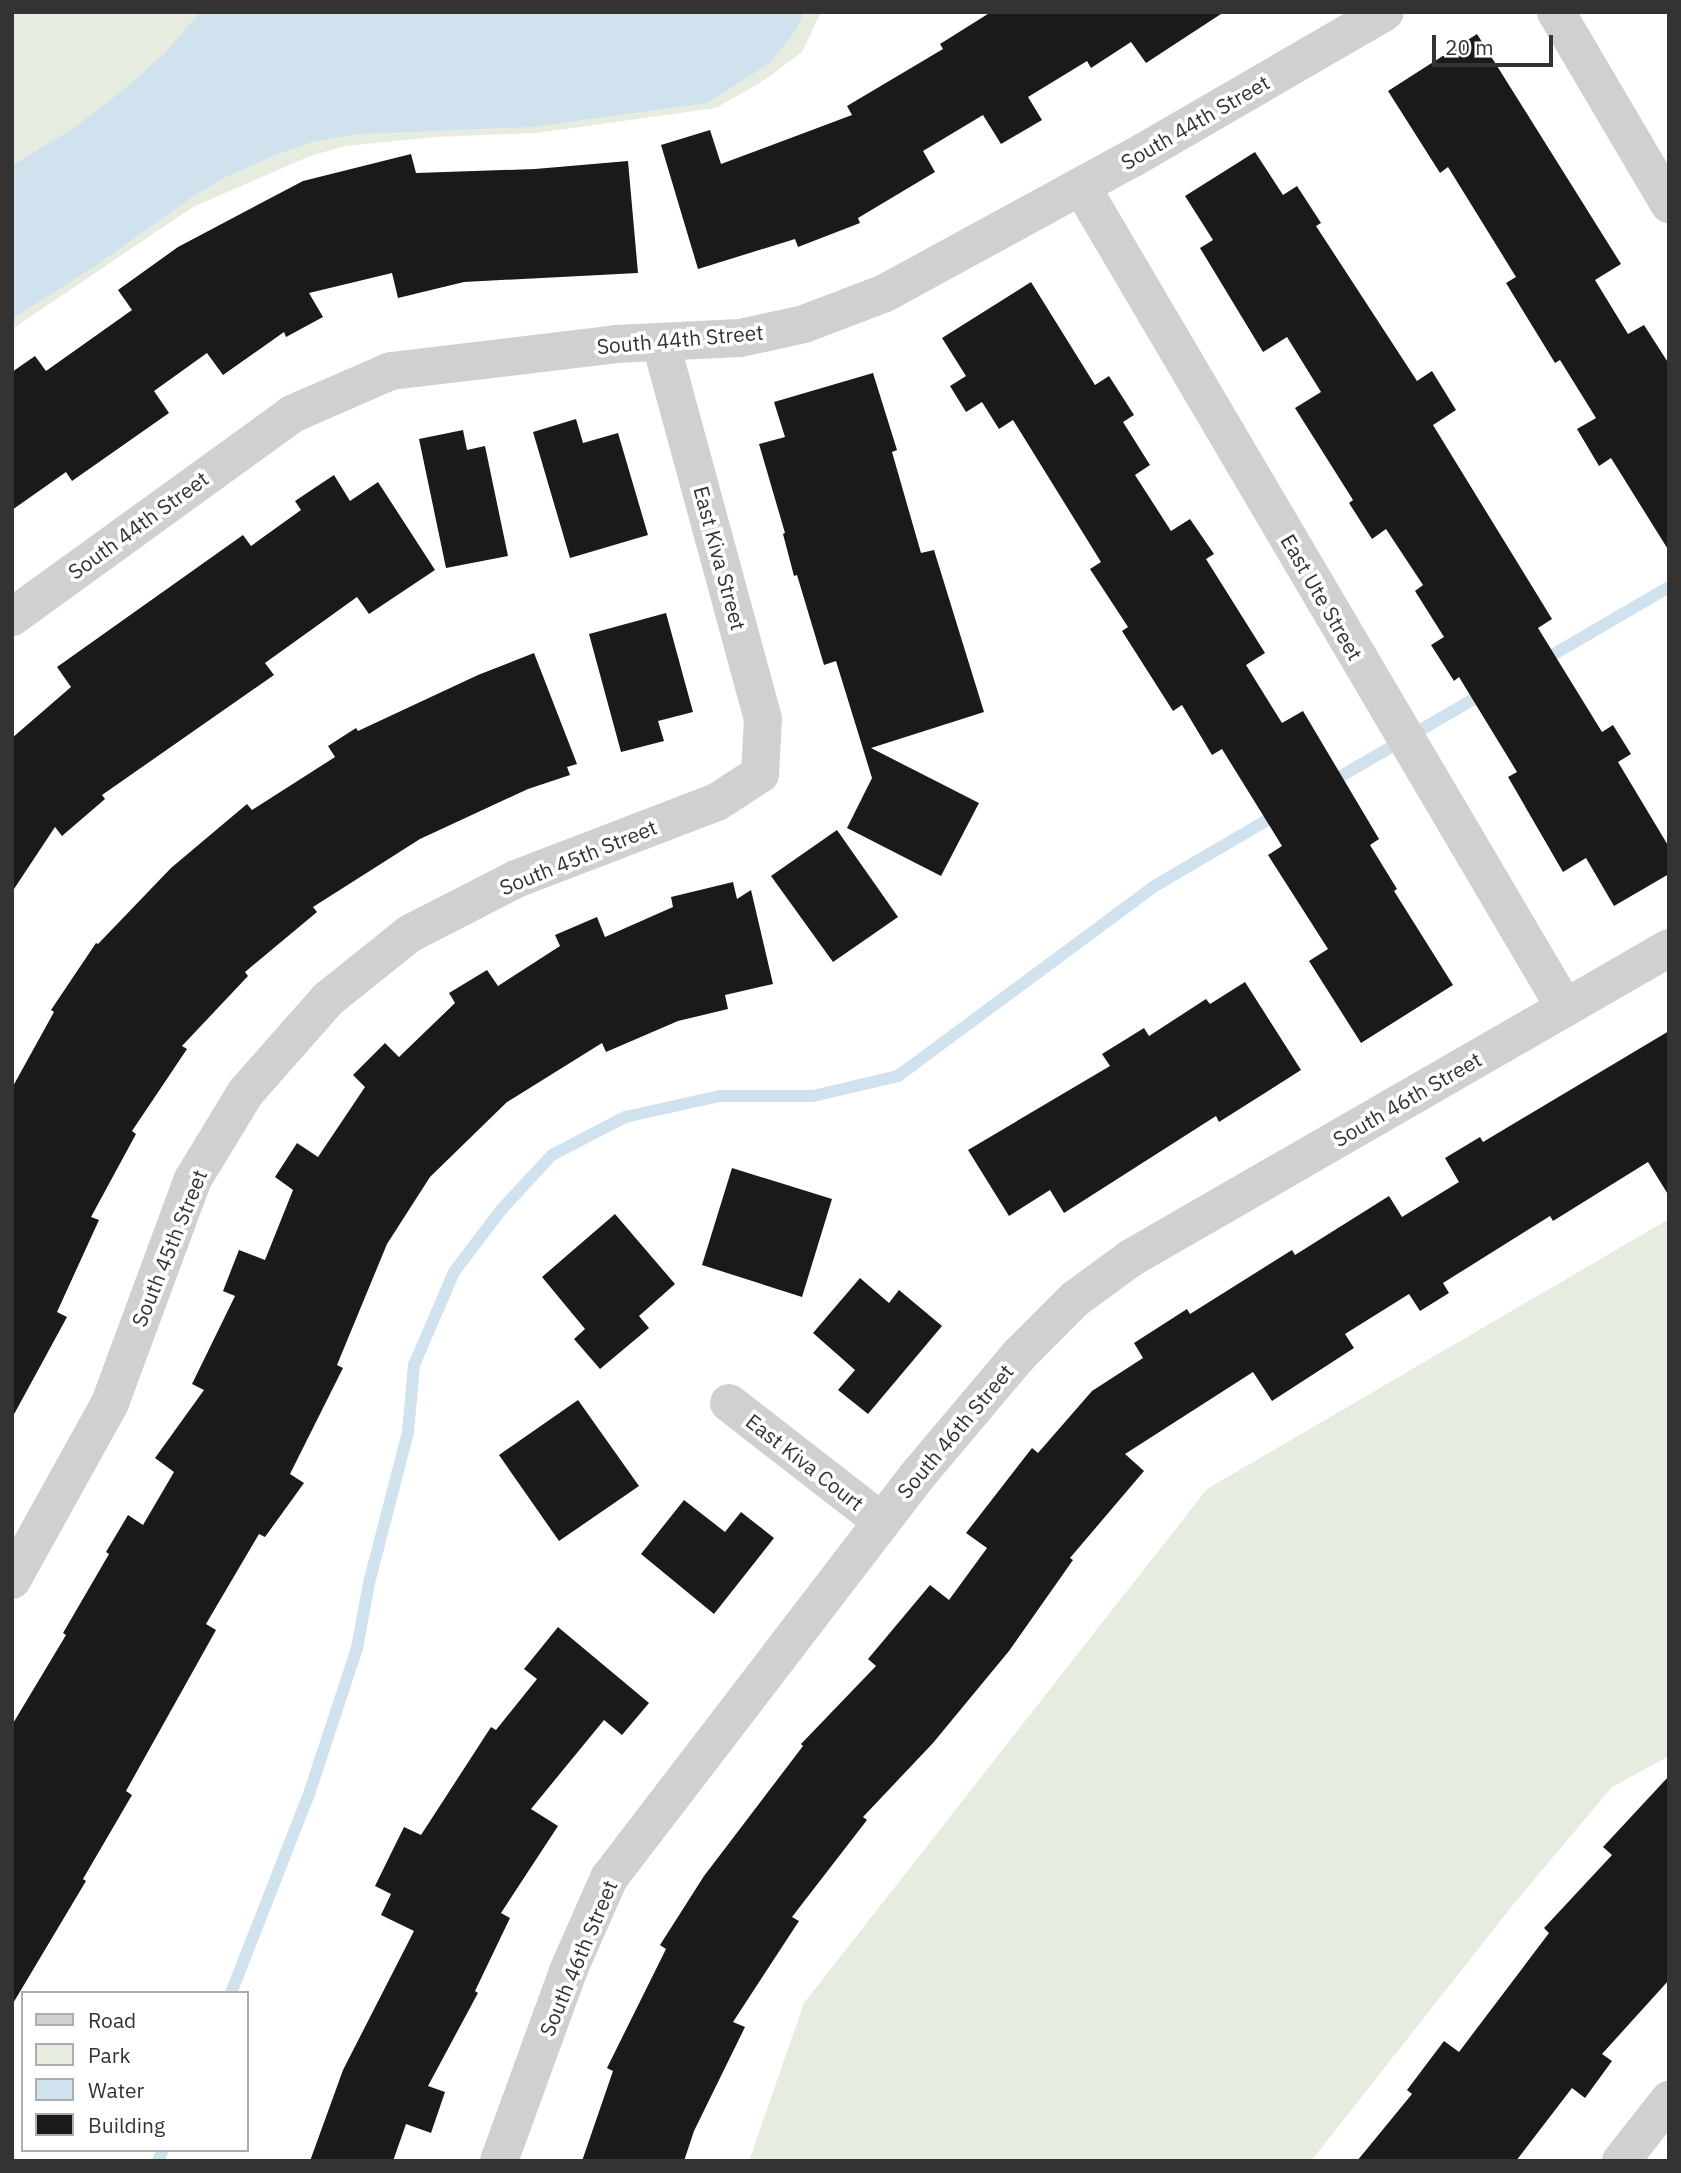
<!DOCTYPE html>
<style>
body{margin:0}
#map{position:relative;width:1681px;height:2173px;overflow:hidden;background:#fff;font-family:"IBM Plex Sans",sans-serif}
div>[style]{position:absolute}
.green>*{inset:0;background:#e6ecdf}
.water>*{inset:0;background:#cfe2ee}
.stream>*{height:12px;margin:-6px;padding:0 6px;transform-origin:6px;border-radius:6px;background:#cfe2ee}
.building>*{inset:0;background:#1a1a1a}
.minor>*{height:38px;margin:-19px;padding:0 19px;transform-origin:19px;border-radius:19px;background:#d0d0d0}
span{translate:-50% -50%;white-space:nowrap;text-align:center;line-height:1.15;-webkit-text-stroke:7px #fff;paint-order:stroke}
.street-label{font-size:21px;color:#333}
.frame{position:absolute;inset:0;border:14px solid #333;pointer-events:none}
.legend{position:absolute;left:21px;top:1991px;width:228px;height:161px;box-sizing:border-box;background:#fff;border:2px solid #adadad;margin:0;padding:9px 12px;list-style:none;font-size:21px;color:#333}
.legend li{display:flex;align-items:center;gap:14px;height:35px}
.legend b{width:35px;border:2px solid #adadad}
.scale{position:absolute;left:1432px;top:35px;width:121px;height:32px;box-sizing:border-box;border:4px solid #333;border-top:0;padding-left:9px;font-size:21px;line-height:24px;white-space:nowrap;color:#333;-webkit-text-stroke:5px #fff;paint-order:stroke}
</style>
<div id="map">
<div class="green">
<div style="clip-path:polygon(12px 12px,821px 12px,802px 52px,766px 79px,716px 108px,536px 133px,435px 137px,345px 146px,310px 156px,193px 207px,12px 329px)"></div>
<div style="clip-path:polygon(1669px 1219px,1669px 1756px,1612px 1787px,1516px 1901px,1311px 2161px,749px 2161px,804px 2003px,1207px 1489px)"></div>
</div>
<div class="water">
<div style="clip-path:polygon(200px 12px,804px 12px,796px 30px,770px 63px,707px 103px,531px 127px,357px 134px,315px 141px,275px 155px,226px 177px,192px 197px,98px 264px,12px 319px,12px 166px,75px 127px,121px 92px,166px 52px)"></div>
</div>
<div class="stream">
<div style="left:1542px;top:661px;width:147px;rotate:-30.2deg"></div>
<div style="left:1329px;top:783px;width:181px;rotate:-30.1deg"></div>
<div style="left:231px;top:1993px;width:217px;rotate:-68.6deg"></div>
<div style="left:310px;top:1791px;width:151px;rotate:-71.8deg"></div>
<div style="left:357px;top:1648px;width:66px;rotate:-79.5deg"></div>
<div style="left:369px;top:1583px;width:156px;rotate:-75.5deg"></div>
<div style="left:408px;top:1432px;width:67px;rotate:-84.9deg"></div>
<div style="left:414px;top:1365px;width:101px;rotate:-66.7deg"></div>
<div style="left:454px;top:1272px;width:78px;rotate:-52.8deg"></div>
<div style="left:501px;top:1210px;width:75px;rotate:-47.2deg"></div>
<div style="left:552px;top:1155px;width:82px;rotate:-27.5deg"></div>
<div style="left:625px;top:1117px;width:97px;rotate:-12.5deg"></div>
<div style="left:720px;top:1096px;width:93px"></div>
<div style="left:813px;top:1096px;width:87px;rotate:-13.2deg"></div>
<div style="left:898px;top:1076px;width:317px;rotate:-36.5deg"></div>
<div style="left:1153px;top:887px;width:148px;rotate:-30.4deg"></div>
<div style="left:158px;top:2161px;width:12px;rotate:-66deg"></div>
</div>
<div class="building">
<div style="clip-path:polygon(991px 12px,1224px 12px,1146px 63px,1131px 42px,1091px 68px,1087px 61px,1028px 97px,1042px 120px,1001px 144px,983px 115px,923px 151px,935px 172px,858px 218px,860px 223px,798px 247px,795px 239px,698px 269px,661px 145px,710px 130px,721px 164px,852px 115px,847px 106px,943px 49px,940px 44px)"></div>
<div style="clip-path:polygon(1477px 34px,1621px 264px,1595px 280px,1628px 334px,1644px 325px,1669px 364px,1669px 551px,1611px 458px,1599px 466px,1577px 429px,1596px 418px,1560px 360px,1555px 363px,1506px 283px,1516px 277px,1448px 167px,1440px 173px,1388px 91px)"></div>
<div style="clip-path:polygon(1255px 152px,1283px 195px,1297px 186px,1321px 223px,1316px 226px,1417px 381px,1432px 371px,1456px 410px,1433px 425px,1552px 619px,1538px 628px,1602px 732px,1613px 725px,1631px 754px,1618px 762px,1669px 847px,1669px 874px,1614px 906px,1586px 858px,1563px 872px,1508px 777px,1517px 772px,1459px 677px,1454px 681px,1431px 645px,1444px 637px,1415px 591px,1423px 585px,1386px 529px,1372px 539px,1349px 503px,1353px 500px,1295px 408px,1321px 392px,1287px 337px,1263px 352px,1200px 248px,1213px 240px,1185px 196px)"></div>
<div style="clip-path:polygon(411px 154px,416px 173px,535px 169px,628px 161px,638px 273px,464px 282px,398px 298px,392px 273px,309px 293px,323px 317px,286px 337px,284px 332px,223px 375px,207px 353px,154px 391px,169px 413px,72px 481px,66px 472px,12px 510px,12px 372px,35px 356px,46px 371px,132px 310px,118px 290px,178px 247px,303px 181px)"></div>
<div style="clip-path:polygon(1031px 282px,1095px 385px,1109px 376px,1134px 415px,1123px 422px,1150px 465px,1135px 475px,1171px 531px,1190px 519px,1214px 554px,1206px 559px,1265px 653px,1246px 665px,1282px 723px,1303px 711px,1379px 839px,1370px 845px,1397px 889px,1394px 891px,1453px 985px,1361px 1043px,1309px 961px,1328px 949px,1268px 855px,1282px 846px,1222px 749px,1212px 755px,1182px 705px,1173px 711px,1122px 631px,1128px 627px,1090px 569px,1101px 562px,1013px 420px,999px 429px,982px 402px,966px 412px,950px 386px,966px 376px,942px 338px)"></div>
<div style="clip-path:polygon(873px 373px,897px 450px,892px 452px,921px 553px,934px 550px,984px 712px,871px 748px,979px 803px,941px 876px,847px 828px,872px 778px,836px 661px,824px 665px,797px 575px,794px 576px,783px 534px,785px 533px,759px 444px,785px 437px,774px 402px)"></div>
<div style="clip-path:polygon(576px 419px,583px 443px,618px 433px,648px 535px,570px 558px,533px 432px)"></div>
<div style="clip-path:polygon(463px 430px,467px 450px,485px 446px,508px 556px,446px 568px,419px 439px)"></div>
<div style="clip-path:polygon(334px 475px,350px 501px,378px 482px,435px 570px,369px 614px,357px 597px,265px 663px,274px 675px,102px 795px,105px 799px,62px 836px,55px 827px,12px 892px,12px 738px,71px 687px,57px 667px,243px 535px,251px 546px,301px 510px,295px 501px)"></div>
<div style="clip-path:polygon(666px 613px,693px 712px,658px 721px,664px 741px,621px 752px,589px 634px)"></div>
<div style="clip-path:polygon(534px 653px,577px 764px,567px 767px,570px 775px,528px 789px,420px 839px,313px 907px,317px 912px,245px 972px,248px 976px,182px 1046px,187px 1049px,132px 1131px,136px 1134px,91px 1217px,99px 1220px,57px 1312px,67px 1317px,12px 1418px,12px 1088px,54px 1012px,51px 1010px,96px 943px,98px 944px,171px 868px,247px 804px,252px 810px,335px 757px,328px 746px,356px 728px,358px 731px,478px 675px)"></div>
<div style="clip-path:polygon(837px 830px,898px 917px,833px 962px,771px 876px)"></div>
<div style="clip-path:polygon(733px 882px,737px 899px,751px 890px,773px 984px,725px 995px,728px 1009px,678px 1021px,606px 1052px,602px 1043px,507px 1102px,430px 1177px,387px 1244px,337px 1365px,343px 1368px,290px 1474px,304px 1483px,265px 1537px,259px 1534px,206px 1624px,216px 1630px,126px 1791px,132px 1795px,83px 1879px,86px 1881px,12px 2005px,12px 1725px,66px 1635px,63px 1633px,109px 1554px,106px 1552px,128px 1515px,143px 1525px,174px 1472px,155px 1458px,204px 1390px,192px 1384px,235px 1296px,223px 1291px,239px 1250px,265px 1260px,293px 1190px,275px 1177px,297px 1143px,318px 1157px,365px 1087px,353px 1075px,385px 1043px,399px 1057px,455px 1003px,449px 993px,487px 970px,498px 986px,560px 946px,555px 935px,597px 917px,605px 937px,673px 907px,671px 897px)"></div>
<div style="clip-path:polygon(1245px 982px,1301px 1070px,1219px 1122px,1216px 1116px,1064px 1213px,1050px 1190px,1009px 1216px,968px 1150px,1110px 1066px,1102px 1054px,1144px 1028px,1149px 1036px,1206px 999px,1210px 1004px)"></div>
<div style="clip-path:polygon(1669px 1031px,1669px 1196px,1648px 1162px,1553px 1221px,1550px 1216px,1443px 1283px,1449px 1293px,1420px 1311px,1409px 1294px,1345px 1334px,1354px 1348px,1272px 1401px,1253px 1372px,1125px 1454px,1144px 1471px,1070px 1558px,1073px 1560px,1009px 1651px,933px 1743px,863px 1817px,867px 1820px,792px 1917px,799px 1921px,733px 2022px,745px 2027px,694px 2131px,684px 2161px,582px 2161px,613px 2071px,607px 2068px,666px 1949px,660px 1945px,704px 1876px,803px 1746px,801px 1744px,876px 1666px,868px 1659px,930px 1585px,949px 1600px,987px 1548px,966px 1533px,1032px 1448px,1038px 1453px,1092px 1391px,1143px 1358px,1134px 1343px,1187px 1309px,1190px 1314px,1292px 1250px,1295px 1255px,1389px 1196px,1402px 1217px,1459px 1182px,1445px 1158px,1480px 1137px,1483px 1142px)"></div>
<div style="clip-path:polygon(732px 1168px,832px 1199px,802px 1297px,702px 1265px)"></div>
<div style="clip-path:polygon(615px 1214px,675px 1284px,639px 1316px,649px 1328px,600px 1369px,574px 1339px,585px 1329px,542px 1277px)"></div>
<div style="clip-path:polygon(860px 1278px,889px 1303px,899px 1290px,942px 1326px,868px 1414px,838px 1390px,855px 1370px,813px 1333px)"></div>
<div style="clip-path:polygon(578px 1400px,639px 1486px,559px 1541px,499px 1455px)"></div>
<div style="clip-path:polygon(684px 1500px,725px 1532px,741px 1512px,774px 1538px,714px 1614px,641px 1554px)"></div>
<div style="clip-path:polygon(558px 1627px,649px 1703px,622px 1735px,604px 1720px,531px 1809px,558px 1826px,501px 1913px,510px 1918px,475px 1991px,478px 1993px,428px 2086px,445px 2092px,431px 2133px,406px 2124px,393px 2161px,310px 2161px,343px 2070px,414px 1931px,381px 1915px,391px 1894px,375px 1886px,404px 1827px,421px 1835px,491px 1727px,496px 1730px,537px 1679px,524px 1669px)"></div>
<div style="clip-path:polygon(1669px 1776px,1669px 1980px,1602px 2054px,1612px 2061px,1585px 2098px,1572px 2088px,1516px 2161px,1357px 2161px,1412px 2094px,1407px 2090px,1444px 2041px,1459px 2052px,1549px 1933px,1544px 1928px,1612px 1855px,1603px 1847px)"></div>
</div>
<div class="minor">
<div style="left:1556px;top:12px;width:223px;rotate:59.5deg"></div>
<div style="left:1081px;top:186px;width:954px;rotate:59.51deg"></div>
<div style="left:12px;top:617px;width:346px;rotate:-35.9deg"></div>
<div style="left:292px;top:414px;width:108px;rotate:-23.5deg"></div>
<div style="left:391px;top:371px;width:227px;rotate:-6.8deg"></div>
<div style="left:616px;top:344px;width:124px;rotate:-2.8deg"></div>
<div style="left:740px;top:338px;width:66px;rotate:-12.3deg"></div>
<div style="left:804px;top:324px;width:87px;rotate:-20.9deg"></div>
<div style="left:885px;top:293px;width:282px;rotate:-28.6deg"></div>
<div style="left:1133px;top:158px;width:291px;rotate:-30.1deg"></div>
<div style="left:729px;top:1403px;width:192px;rotate:37.8deg"></div>
<div style="left:12px;top:1580px;width:202px;rotate:-61deg"></div>
<div style="left:110px;top:1403px;width:239px;rotate:-69.7deg"></div>
<div style="left:193px;top:1179px;width:102px;rotate:-58.7deg"></div>
<div style="left:246px;top:1092px;width:124px;rotate:-48.6deg"></div>
<div style="left:328px;top:999px;width:104px;rotate:-38.7deg"></div>
<div style="left:409px;top:934px;width:120px;rotate:-27.2deg"></div>
<div style="left:516px;top:879px;width:215px;rotate:-21deg"></div>
<div style="left:717px;top:802px;width:51px;rotate:-33.1deg"></div>
<div style="left:760px;top:774px;width:55px;rotate:-86.9deg"></div>
<div style="left:763px;top:719px;width:390px;rotate:-105.2deg"></div>
<div style="left:499px;top:2161px;width:202px;rotate:-70deg"></div>
<div style="left:568px;top:1971px;width:102px;rotate:-66.2deg"></div>
<div style="left:609px;top:1878px;width:506px;rotate:-52.54deg"></div>
<div style="left:917px;top:1476px;width:158px;rotate:-49.9deg"></div>
<div style="left:1019px;top:1355px;width:79px;rotate:-45deg"></div>
<div style="left:1075px;top:1299px;width:69px;rotate:-36.2deg"></div>
<div style="left:1131px;top:1258px;width:621px;rotate:-29.95deg"></div>
<div style="left:1621px;top:2161px;width:78px;rotate:-51.8deg"></div>
</div>
<div class="street-label">
<span style="left:1195px;top:122px;rotate:-30deg">South 44th Street</span>
<span style="left:680px;top:339px;rotate:-5deg">South 44th Street</span>
<span style="left:138px;top:525px;rotate:-36deg">South 44th Street</span>
<span style="left:720px;top:558px;rotate:75deg">East Kiva Street</span>
<span style="left:1322px;top:597px;rotate:60deg">East Ute Street</span>
<span style="left:578px;top:857px;rotate:-22deg">South 45th Street</span>
<span style="left:1407px;top:1099px;rotate:-30deg">South 46th Street</span>
<span style="left:169px;top:1248px;rotate:-68deg">South 45th Street</span>
<span style="left:955px;top:1431px;rotate:-50deg">South 46th Street</span>
<span style="left:805px;top:1462px;rotate:38deg">East Kiva Court</span>
<span style="left:578px;top:1958px;rotate:-67deg">South 46th Street</span>
</div>
<div class="frame"></div>
<ul class="legend">
<li><b style="height:9px;background:#d0d0d0"></b>Road</li>
<li><b style="height:19px;background:#e6ecdf"></b>Park</li>
<li><b style="height:19px;background:#cfe2ee"></b>Water</li>
<li><b style="height:19px;background:#1a1a1a"></b>Building</li>
</ul>
<div class="scale">20 m</div>
</div>
